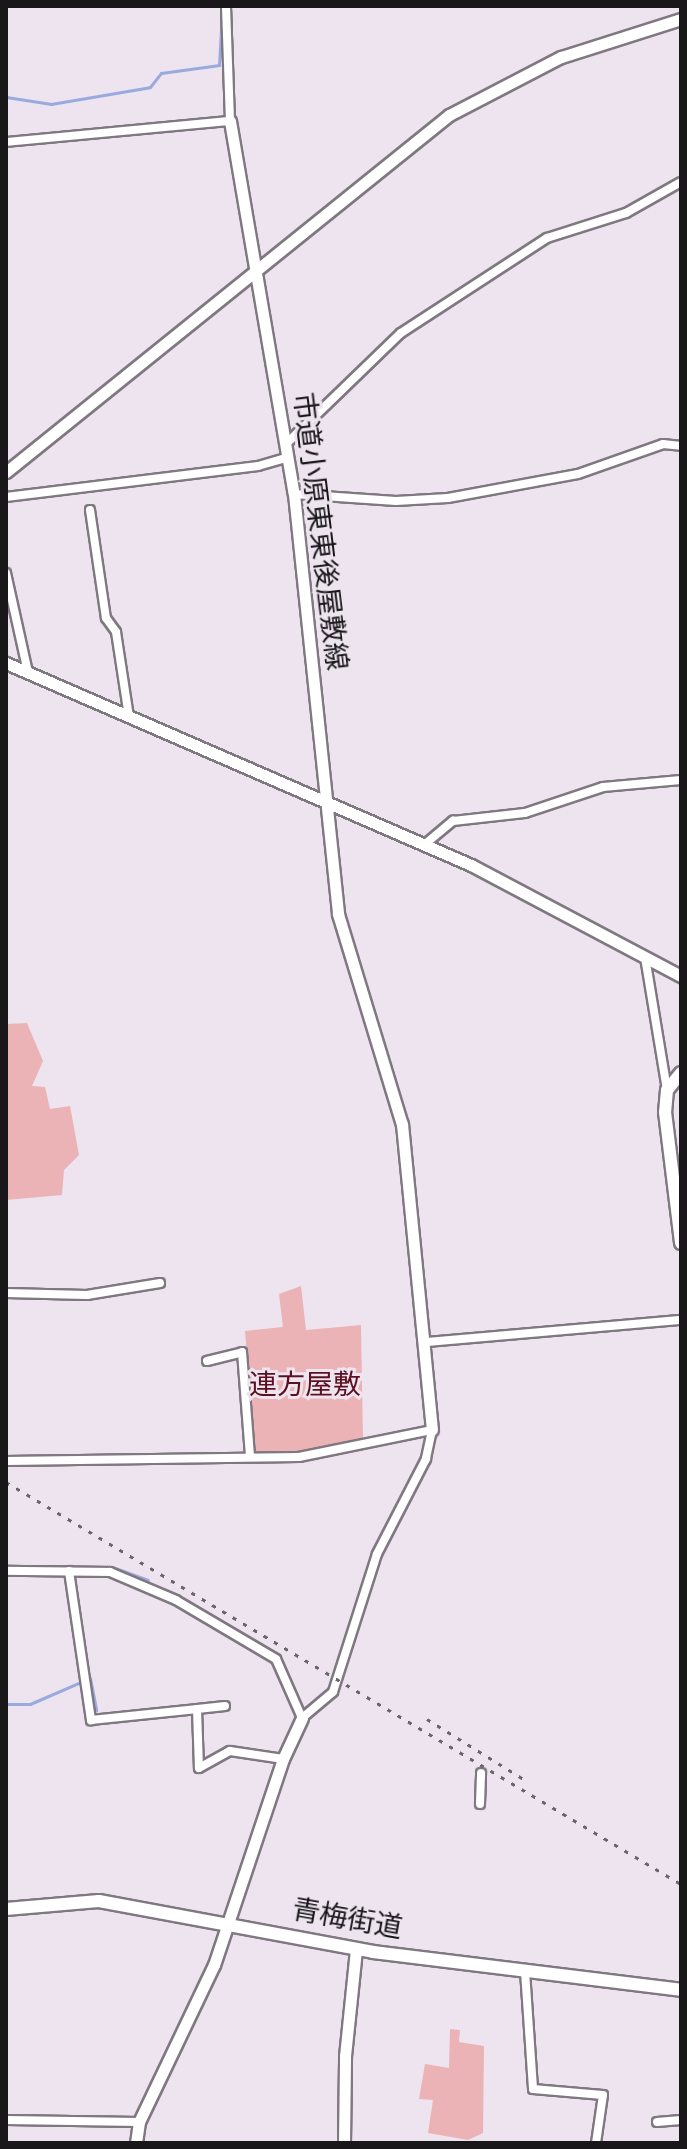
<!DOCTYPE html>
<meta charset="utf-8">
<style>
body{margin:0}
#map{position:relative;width:687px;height:2149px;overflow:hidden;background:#ede4ef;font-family:Overpass,"Noto Sans JP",sans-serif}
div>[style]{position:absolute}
.green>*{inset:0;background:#ebb3b6}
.stream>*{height:3px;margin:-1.5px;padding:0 1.5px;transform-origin:1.5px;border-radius:1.5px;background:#99abde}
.roads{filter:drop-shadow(2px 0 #807881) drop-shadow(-2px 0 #807881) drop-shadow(0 2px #807881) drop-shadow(0 -2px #807881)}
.minor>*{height:8px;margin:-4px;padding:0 4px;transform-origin:4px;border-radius:4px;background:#fff}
.tertiary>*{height:11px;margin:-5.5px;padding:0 5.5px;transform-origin:5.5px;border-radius:5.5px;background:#fff}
.secondary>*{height:12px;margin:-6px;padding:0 6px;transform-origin:6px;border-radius:6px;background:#fff}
.rail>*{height:3px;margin-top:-1.5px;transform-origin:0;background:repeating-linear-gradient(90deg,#69646b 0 4px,transparent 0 12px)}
span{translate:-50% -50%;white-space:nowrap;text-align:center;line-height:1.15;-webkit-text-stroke:6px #ede4ef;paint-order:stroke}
.street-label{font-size:28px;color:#1a171b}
.park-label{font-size:28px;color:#5c101f}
.frame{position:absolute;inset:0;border:8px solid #1a171b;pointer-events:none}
</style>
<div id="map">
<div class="green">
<div style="clip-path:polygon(27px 1023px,43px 1061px,32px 1086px,45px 1087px,50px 1109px,70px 1106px,79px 1155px,64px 1170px,62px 1195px,6px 1200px,6px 1024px)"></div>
<div style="clip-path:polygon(301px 1286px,306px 1330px,361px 1325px,363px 1440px,298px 1454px,255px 1453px,245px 1331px,283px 1327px,279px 1294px)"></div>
<div style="clip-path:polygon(450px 2029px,460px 2030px,459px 2042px,484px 2046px,483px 2133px,468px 2140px,428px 2133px,433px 2100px,419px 2099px,425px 2064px,449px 2068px)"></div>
</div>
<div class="stream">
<div style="left:6px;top:97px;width:46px;rotate:8.8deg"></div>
<div style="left:51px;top:104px;width:100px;rotate:-9.7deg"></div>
<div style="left:150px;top:87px;width:18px;rotate:-52deg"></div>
<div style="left:161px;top:73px;width:59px;rotate:-7.9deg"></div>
<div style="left:219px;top:65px;width:54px;rotate:-86.8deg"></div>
<div style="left:6px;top:1566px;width:109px;rotate:1.1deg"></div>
<div style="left:115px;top:1568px;width:35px;rotate:20deg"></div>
<div style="left:6px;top:1704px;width:24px"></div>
<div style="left:30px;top:1704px;width:65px;rotate:-23.4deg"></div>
<div style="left:90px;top:1678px;width:33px;rotate:79deg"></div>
</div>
<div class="roads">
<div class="minor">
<div style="left:6px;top:142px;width:225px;rotate:-5.4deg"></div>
<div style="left:230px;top:121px;width:115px;rotate:-92deg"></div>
<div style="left:287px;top:443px;width:158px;rotate:-44deg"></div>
<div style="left:401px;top:333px;width:174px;rotate:-33.1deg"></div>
<div style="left:547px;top:238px;width:83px;rotate:-17.6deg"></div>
<div style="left:626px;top:213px;width:63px;rotate:-29.4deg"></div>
<div style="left:294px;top:494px;width:102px;rotate:3.9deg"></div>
<div style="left:396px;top:501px;width:52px;rotate:-3.3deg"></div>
<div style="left:448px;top:498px;width:132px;rotate:-10.5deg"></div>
<div style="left:578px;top:474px;width:90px;rotate:-19.4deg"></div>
<div style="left:663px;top:444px;width:18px;rotate:6deg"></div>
<div style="left:6px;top:497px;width:254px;rotate:-7deg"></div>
<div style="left:258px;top:466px;width:32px;rotate:-16deg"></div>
<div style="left:90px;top:510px;width:109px;rotate:81.6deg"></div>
<div style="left:106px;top:618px;width:17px;rotate:54deg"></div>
<div style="left:116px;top:632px;width:86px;rotate:81.3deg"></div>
<div style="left:6px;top:573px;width:101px;rotate:77.5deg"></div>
<div style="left:424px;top:845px;width:38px;rotate:-40deg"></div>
<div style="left:453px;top:821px;width:72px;rotate:-6.3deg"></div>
<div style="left:525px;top:813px;width:82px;rotate:-18.4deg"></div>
<div style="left:603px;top:787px;width:78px;rotate:-5.1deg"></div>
<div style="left:645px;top:957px;width:135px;rotate:80.6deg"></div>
<div style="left:6px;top:1293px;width:81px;rotate:1.4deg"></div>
<div style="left:87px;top:1295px;width:74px;rotate:-9.3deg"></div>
<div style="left:428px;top:1342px;width:254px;rotate:-5deg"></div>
<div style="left:207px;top:1361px;width:36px;rotate:-14deg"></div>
<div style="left:242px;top:1352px;width:105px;rotate:85.6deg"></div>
<div style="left:6px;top:1461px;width:293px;rotate:-0.8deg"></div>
<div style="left:299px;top:1457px;width:136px;rotate:-11.5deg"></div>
<div style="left:432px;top:1430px;width:30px;rotate:102deg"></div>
<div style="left:426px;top:1459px;width:107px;rotate:117.3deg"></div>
<div style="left:377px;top:1554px;width:145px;rotate:107.7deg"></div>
<div style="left:333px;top:1692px;width:40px;rotate:140deg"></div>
<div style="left:302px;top:1718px;width:64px;rotate:-113.8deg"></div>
<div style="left:276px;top:1659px;width:116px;rotate:-149.5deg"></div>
<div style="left:176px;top:1600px;width:72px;rotate:-157deg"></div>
<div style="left:110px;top:1572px;width:104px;rotate:-179.4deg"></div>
<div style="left:69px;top:1571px;width:151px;rotate:81.6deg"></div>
<div style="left:91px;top:1720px;width:107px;rotate:-5.9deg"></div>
<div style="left:225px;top:1706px;width:28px;rotate:174deg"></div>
<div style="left:197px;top:1709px;width:59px;rotate:88.1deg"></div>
<div style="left:199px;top:1768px;width:35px;rotate:-29deg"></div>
<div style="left:230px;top:1751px;width:54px;rotate:8.6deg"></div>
<div style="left:480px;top:1804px;width:31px;rotate:-88deg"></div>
<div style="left:525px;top:1971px;width:118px;rotate:86.1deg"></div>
<div style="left:533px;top:2089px;width:70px;rotate:4.9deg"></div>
<div style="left:603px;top:2095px;width:49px;rotate:98.3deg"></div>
<div style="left:6px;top:2120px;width:133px;rotate:0.9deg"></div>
<div style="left:657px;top:2122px;width:24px;rotate:-5deg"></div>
</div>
<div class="tertiary">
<div style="left:230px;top:121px;width:378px;rotate:80.3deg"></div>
<div style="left:294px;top:494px;width:422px;rotate:84deg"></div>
<div style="left:338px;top:914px;width:220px;rotate:73.1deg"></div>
<div style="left:402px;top:1124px;width:307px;rotate:84.4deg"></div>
<div style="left:6px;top:472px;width:569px;rotate:-38.86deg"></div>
<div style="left:449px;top:115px;width:126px;rotate:-27.4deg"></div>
<div style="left:561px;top:57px;width:126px;rotate:-17.6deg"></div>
<div style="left:6px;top:663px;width:507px;rotate:23.48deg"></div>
<div style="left:471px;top:865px;width:238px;rotate:27.9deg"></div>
<div style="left:136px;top:2143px;width:21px;rotate:-82deg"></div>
<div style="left:139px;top:2122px;width:174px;rotate:-64.5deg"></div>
<div style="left:214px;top:1965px;width:217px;rotate:-71.5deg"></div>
<div style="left:283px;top:1759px;width:45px;rotate:-65.1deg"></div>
<div style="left:344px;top:2143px;width:87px;rotate:-89.3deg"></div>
<div style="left:345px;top:2056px;width:108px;rotate:-84.1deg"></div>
</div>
<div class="secondary">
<div style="left:681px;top:1073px;width:22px;rotate:129deg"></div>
<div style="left:667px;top:1090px;width:22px;rotate:95deg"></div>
<div style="left:665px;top:1112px;width:132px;rotate:83deg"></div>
<div style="left:6px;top:1909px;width:93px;rotate:-4.9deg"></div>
<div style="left:99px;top:1901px;width:279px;rotate:10.5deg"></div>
<div style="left:373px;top:1952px;width:310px;rotate:7deg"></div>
</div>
</div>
<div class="rail">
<div style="left:6px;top:1482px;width:786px;rotate:30.78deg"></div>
<div style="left:427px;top:1719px;width:115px;rotate:31.9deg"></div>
</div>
<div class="street-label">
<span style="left:318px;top:532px;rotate:83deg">市道小原東東後屋敷線</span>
<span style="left:347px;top:1921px;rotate:10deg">青梅街道</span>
</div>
<div class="park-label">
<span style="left:305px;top:1387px">連方屋敷</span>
</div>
<div class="frame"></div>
</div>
